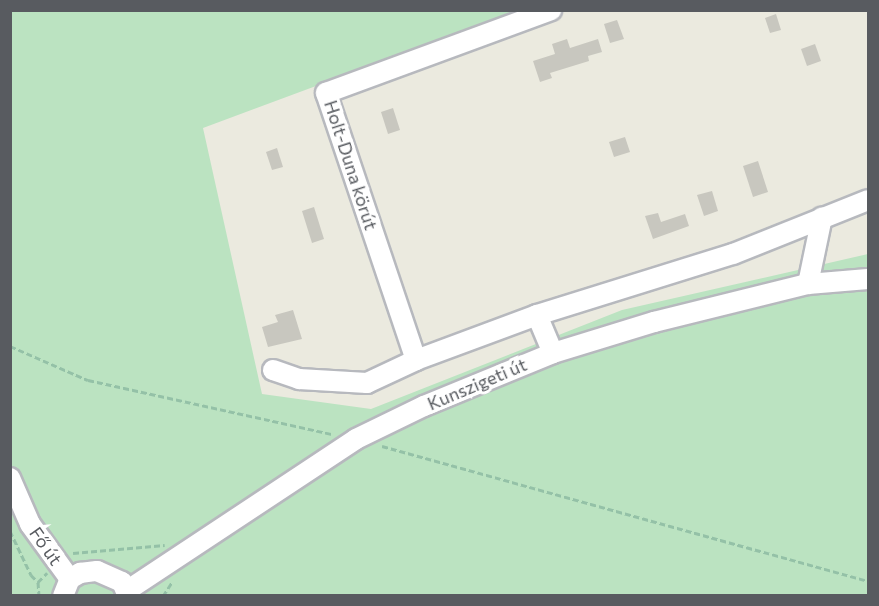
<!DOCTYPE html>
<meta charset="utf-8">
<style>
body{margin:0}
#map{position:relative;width:879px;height:606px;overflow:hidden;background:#ebeadf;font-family:Commissioner,sans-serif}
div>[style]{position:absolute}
.green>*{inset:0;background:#bbe3c1}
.building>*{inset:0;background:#c8c7bf}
.path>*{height:3px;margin-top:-1.5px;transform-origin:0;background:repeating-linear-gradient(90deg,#94c1a7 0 6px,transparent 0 9px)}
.roads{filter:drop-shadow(2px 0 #b7b9be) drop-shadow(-2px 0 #b7b9be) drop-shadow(0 2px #b7b9be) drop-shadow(0 -2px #b7b9be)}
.minor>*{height:20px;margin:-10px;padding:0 10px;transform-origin:10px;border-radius:10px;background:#fff}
span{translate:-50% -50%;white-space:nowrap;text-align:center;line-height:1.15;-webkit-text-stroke:6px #fff;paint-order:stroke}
.street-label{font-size:18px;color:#585b60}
.frame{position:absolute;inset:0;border:12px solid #585b60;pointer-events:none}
</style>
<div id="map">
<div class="green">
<div style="clip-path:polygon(10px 11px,518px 11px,203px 128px,262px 394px,371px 409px,622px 310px,868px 254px,868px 595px,11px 595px)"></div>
</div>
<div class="building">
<div style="clip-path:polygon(776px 14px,781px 30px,770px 33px,765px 18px)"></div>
<div style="clip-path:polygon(617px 20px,624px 39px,610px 43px,604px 24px)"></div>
<div style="clip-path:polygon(567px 39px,570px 48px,598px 39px,602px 52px,588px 56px,589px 61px,550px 73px,552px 78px,540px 82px,533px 61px,555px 54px,552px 44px)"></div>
<div style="clip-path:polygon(815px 44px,821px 61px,807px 66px,801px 49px)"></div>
<div style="clip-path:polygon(393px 108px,400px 130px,388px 134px,381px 112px)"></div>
<div style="clip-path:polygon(625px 137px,630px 152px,614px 157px,609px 142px)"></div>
<div style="clip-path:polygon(277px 148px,283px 167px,272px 170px,266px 152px)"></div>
<div style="clip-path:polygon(758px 161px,768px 192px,753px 197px,743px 166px)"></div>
<div style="clip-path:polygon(712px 191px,718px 211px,704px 216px,697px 195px)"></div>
<div style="clip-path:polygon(314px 207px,324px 239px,312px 243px,302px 211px)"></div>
<div style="clip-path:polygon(658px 213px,661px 222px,685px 214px,689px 226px,653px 239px,645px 216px)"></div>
<div style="clip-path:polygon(293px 310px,302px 339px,268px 347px,262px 327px,278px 322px,275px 315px)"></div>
</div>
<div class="path">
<div style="left:10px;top:346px;width:85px;rotate:23.6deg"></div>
<div style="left:88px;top:380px;width:250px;rotate:12.5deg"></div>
<div style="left:382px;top:446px;width:504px;rotate:15.52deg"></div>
<div style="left:10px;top:531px;width:49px;rotate:64.5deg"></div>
<div style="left:31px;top:575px;width:10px;rotate:45deg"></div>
<div style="left:38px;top:582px;width:14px;rotate:86deg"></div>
<div style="left:73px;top:553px;width:92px;rotate:-5deg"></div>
<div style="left:38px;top:582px;width:13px;rotate:-45deg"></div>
<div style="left:163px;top:596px;width:17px;rotate:-57deg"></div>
</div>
<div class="roads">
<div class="minor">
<div style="left:808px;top:284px;width:68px;rotate:-78.2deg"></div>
<div style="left:537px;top:315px;width:41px;rotate:67.2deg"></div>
<div style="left:416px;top:360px;width:282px;rotate:-108.6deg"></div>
<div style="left:326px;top:93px;width:240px;rotate:-20.2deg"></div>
<div style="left:273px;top:370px;width:28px;rotate:19deg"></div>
<div style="left:299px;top:379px;width:68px;rotate:3.4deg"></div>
<div style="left:367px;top:383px;width:54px;rotate:-25.1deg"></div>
<div style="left:416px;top:360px;width:129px;rotate:-20.4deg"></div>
<div style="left:537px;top:315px;width:205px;rotate:-17.3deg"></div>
<div style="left:733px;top:254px;width:145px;rotate:-21.8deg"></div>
<div style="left:10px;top:478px;width:50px;rotate:66.5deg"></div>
<div style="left:30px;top:524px;width:68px;rotate:54deg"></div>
<div style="left:128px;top:590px;width:273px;rotate:-33.5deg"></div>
<div style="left:356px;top:439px;width:76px;rotate:-25.9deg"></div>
<div style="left:424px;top:406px;width:139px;rotate:-22.3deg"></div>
<div style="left:553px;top:353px;width:106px;rotate:-17.1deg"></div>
<div style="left:654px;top:322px;width:159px;rotate:-13.9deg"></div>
<div style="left:808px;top:284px;width:60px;rotate:-4.8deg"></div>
<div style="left:63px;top:596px;width:18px;rotate:-68deg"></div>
<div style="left:70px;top:579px;width:12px;rotate:-31deg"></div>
<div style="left:80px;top:573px;width:17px;rotate:-7deg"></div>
<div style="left:97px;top:571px;width:27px;rotate:24deg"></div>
<div style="left:122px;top:582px;width:15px;rotate:67deg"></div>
</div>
</div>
<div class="street-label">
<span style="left:351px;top:165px;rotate:72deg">Holt-Duna körút</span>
<span style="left:477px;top:384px;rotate:-23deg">Kunszigeti út</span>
<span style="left:46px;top:546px;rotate:55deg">Fő út</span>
</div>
<div class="frame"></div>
</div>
